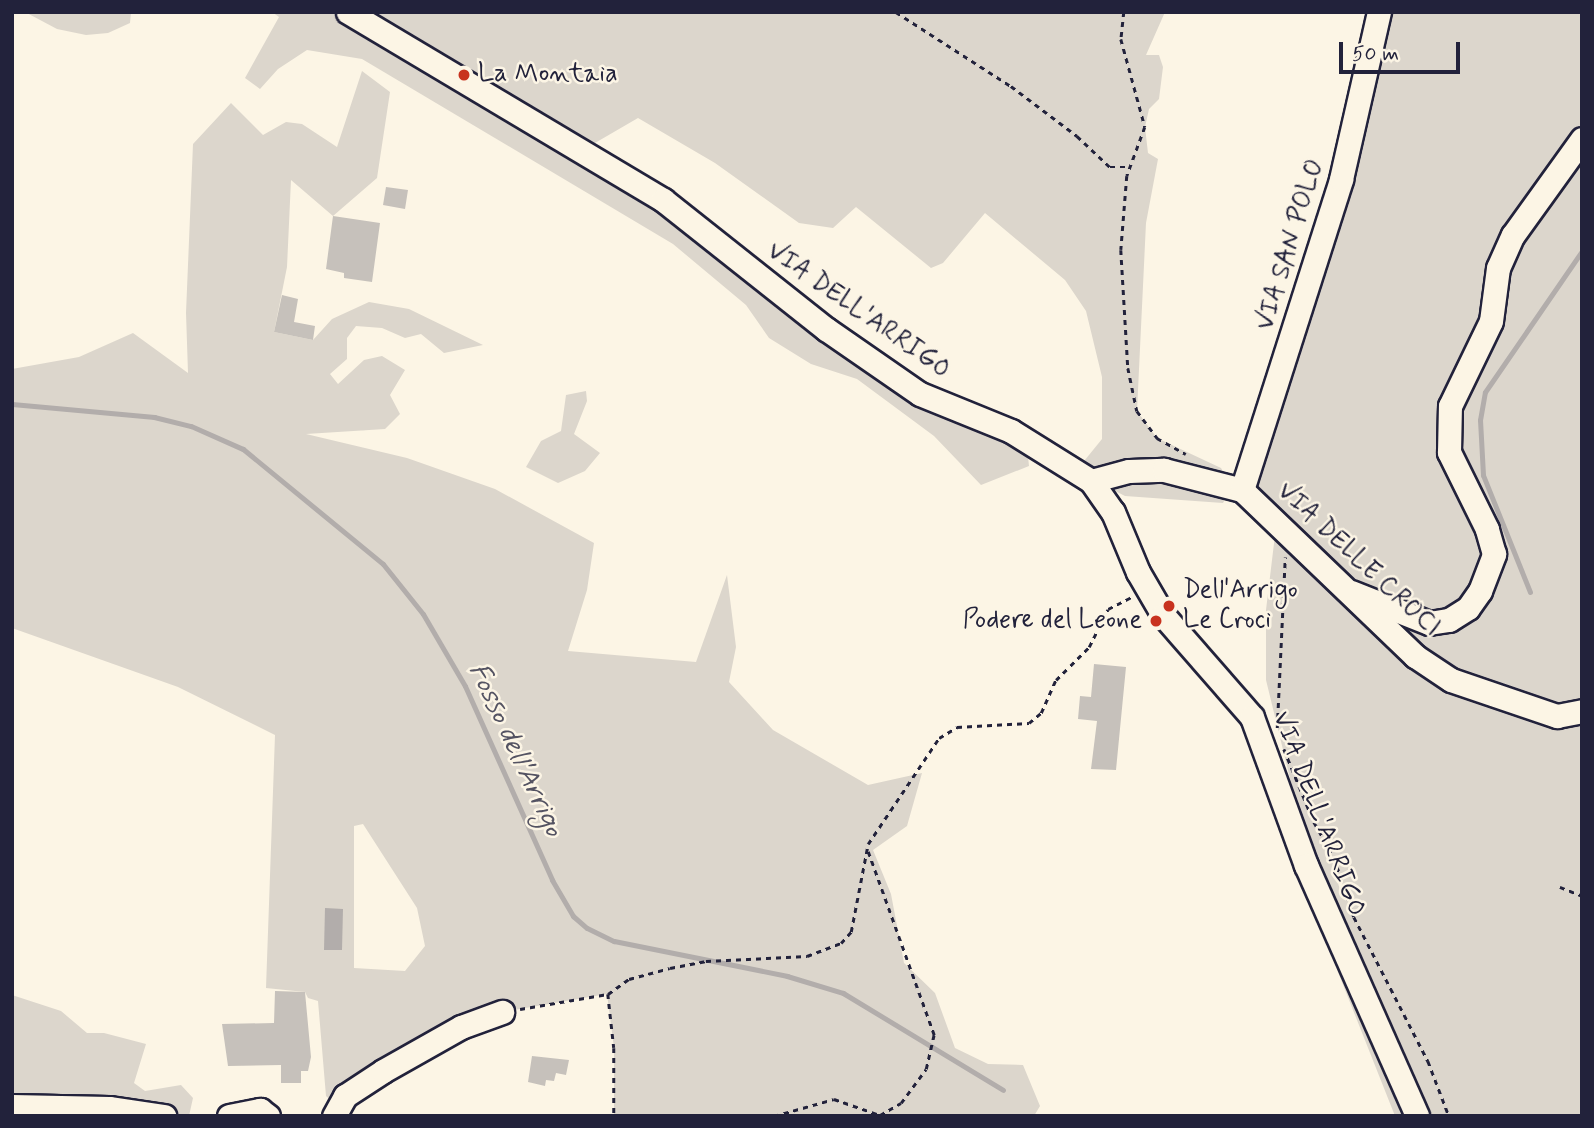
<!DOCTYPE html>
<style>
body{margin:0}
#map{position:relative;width:1594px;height:1128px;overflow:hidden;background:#fcf5e5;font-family:Mynerve,sans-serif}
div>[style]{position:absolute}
.green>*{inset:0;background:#dcd6cc}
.water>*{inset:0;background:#b2adab}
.stream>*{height:5px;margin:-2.5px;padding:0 2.5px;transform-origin:2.5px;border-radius:2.5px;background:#b2adab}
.building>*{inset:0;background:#c6c1bb}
.path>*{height:2.5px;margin-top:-1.25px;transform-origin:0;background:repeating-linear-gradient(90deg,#22223b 0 5px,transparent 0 10px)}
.roads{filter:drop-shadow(2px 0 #22223b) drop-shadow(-2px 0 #22223b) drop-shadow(0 2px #22223b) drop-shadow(0 -2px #22223b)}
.minor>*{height:23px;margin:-11.5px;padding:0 11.5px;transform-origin:11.5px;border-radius:11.5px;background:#fcf5e5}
.dots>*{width:19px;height:19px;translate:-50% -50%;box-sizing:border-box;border:4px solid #fcf5e5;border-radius:50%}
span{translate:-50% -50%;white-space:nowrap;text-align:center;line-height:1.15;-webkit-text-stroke:5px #fcf5e5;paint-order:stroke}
.poi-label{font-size:26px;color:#22223b}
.left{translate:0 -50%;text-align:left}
.right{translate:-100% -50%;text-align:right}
.street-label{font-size:26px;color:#22223b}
.water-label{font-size:28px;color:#545362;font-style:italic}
.frame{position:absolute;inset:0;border:14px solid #22223b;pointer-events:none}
.scale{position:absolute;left:1339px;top:42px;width:121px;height:32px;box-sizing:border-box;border:4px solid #22223b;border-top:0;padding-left:9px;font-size:21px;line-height:24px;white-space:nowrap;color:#22223b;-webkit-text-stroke:5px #fcf5e5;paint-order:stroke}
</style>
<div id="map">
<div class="green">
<div style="clip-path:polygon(25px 12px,131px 12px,130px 23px,108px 33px,86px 35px,57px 29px)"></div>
<div style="clip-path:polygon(272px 12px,1165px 12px,1146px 55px,1159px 55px,1163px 67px,1159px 99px,1149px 109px,1145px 127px,1148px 153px,1158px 159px,1146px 223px,1137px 411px,1157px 438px,1221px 468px,1232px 487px,1223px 503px,1125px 496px,1076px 471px,1102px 439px,1102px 377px,1086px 311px,1065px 280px,985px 213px,943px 263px,931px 268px,856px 207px,833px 228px,799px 223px,715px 163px,638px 118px,576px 154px,645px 193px,810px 321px,1027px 447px,1029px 466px,981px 485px,934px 436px,857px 379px,811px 364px,769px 338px,746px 305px,673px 244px,362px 59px,307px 50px,278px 69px,260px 89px,245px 78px,279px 17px)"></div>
<div style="clip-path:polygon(1379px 12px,1582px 12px,1582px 1116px,1395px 1116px,1336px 967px,1266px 680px,1266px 610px,1275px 535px,1243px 505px)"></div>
<div style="clip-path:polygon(evenodd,362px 71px,390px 92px,377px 178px,333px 216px,291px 180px,287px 267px,274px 332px,313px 340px,332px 319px,369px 302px,409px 309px,483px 345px,444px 353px,421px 334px,405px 338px,382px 328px,356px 326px,347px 338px,347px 359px,330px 374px,338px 384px,364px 360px,382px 356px,405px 370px,390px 395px,400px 414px,385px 429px,306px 434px,407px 458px,495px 489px,594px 543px,587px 590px,568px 651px,696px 662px,727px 575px,736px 647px,729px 682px,773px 730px,868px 785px,922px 773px,907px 826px,873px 850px,891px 894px,904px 963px,935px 993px,955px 1048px,988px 1064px,1023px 1065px,1040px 1106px,1034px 1116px,614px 1116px,614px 1048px,607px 994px,502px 1012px,338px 1107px,326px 1096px,318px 1001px,308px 998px,305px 992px,266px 988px,275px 735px,178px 687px,12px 628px,12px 369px,79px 357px,133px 333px,188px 373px,186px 313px,193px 144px,231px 103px,263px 135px,286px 122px,302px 124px,337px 147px,362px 71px,363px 824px,417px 908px,425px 946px,405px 971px,354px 968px,354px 826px,363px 824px)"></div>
<div style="clip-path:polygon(586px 391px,587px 401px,574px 434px,600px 453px,585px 471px,558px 483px,526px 467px,541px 441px,561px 431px,566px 395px)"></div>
<div style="clip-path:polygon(12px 995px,61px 1011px,87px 1033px,104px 1033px,146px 1044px,134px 1083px,145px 1091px,181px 1085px,193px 1098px,189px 1116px,12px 1116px)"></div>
</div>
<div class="water">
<div style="clip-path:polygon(325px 908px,343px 909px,342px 950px,324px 950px)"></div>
</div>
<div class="stream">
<div style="left:12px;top:404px;width:143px;rotate:5.2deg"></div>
<div style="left:154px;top:417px;width:38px;rotate:14deg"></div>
<div style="left:191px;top:426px;width:57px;rotate:23.9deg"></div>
<div style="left:243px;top:449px;width:181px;rotate:39.4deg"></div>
<div style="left:383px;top:564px;width:64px;rotate:51.3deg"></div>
<div style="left:423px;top:614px;width:83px;rotate:59.7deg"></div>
<div style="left:465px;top:686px;width:213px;rotate:65.8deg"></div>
<div style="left:552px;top:880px;width:42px;rotate:59.7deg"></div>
<div style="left:573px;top:916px;width:18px;rotate:41deg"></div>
<div style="left:587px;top:928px;width:30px;rotate:26deg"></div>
<div style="left:614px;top:941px;width:177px;rotate:11.4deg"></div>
<div style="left:787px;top:976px;width:59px;rotate:16.9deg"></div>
<div style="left:843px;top:993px;width:187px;rotate:31.2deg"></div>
<div style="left:1530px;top:592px;width:126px;rotate:-111.9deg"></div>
<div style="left:1483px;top:475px;width:55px;rotate:-93.1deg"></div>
<div style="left:1480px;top:420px;width:28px;rotate:-80deg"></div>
<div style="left:1485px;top:392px;width:171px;rotate:-55.5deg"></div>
</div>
<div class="building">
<div style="clip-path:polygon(386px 187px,408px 190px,405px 209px,383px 205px)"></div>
<div style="clip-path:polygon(333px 216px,380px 223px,372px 282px,344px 278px,344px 273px,326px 269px)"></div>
<div style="clip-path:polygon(282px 295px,298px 299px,294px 322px,315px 326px,313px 340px,274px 332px)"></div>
<div style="clip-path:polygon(1094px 664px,1126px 667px,1116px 770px,1091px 769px,1097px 721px,1078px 719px,1080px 696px,1091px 697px)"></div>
<div style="clip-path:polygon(275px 991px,305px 992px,311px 1057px,308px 1071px,301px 1071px,301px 1083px,281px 1083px,281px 1065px,228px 1066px,222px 1024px,274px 1023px)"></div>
<div style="clip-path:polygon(532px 1056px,569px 1060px,566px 1075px,556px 1073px,554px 1081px,546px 1080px,545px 1086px,528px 1082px)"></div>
</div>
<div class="path">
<div style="left:896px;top:12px;width:137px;rotate:32.8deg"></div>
<div style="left:1011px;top:86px;width:83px;rotate:37.1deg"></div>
<div style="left:1077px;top:136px;width:45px;rotate:43.2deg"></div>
<div style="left:1110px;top:167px;width:20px"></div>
<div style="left:1124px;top:12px;width:27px;rotate:96deg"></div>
<div style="left:1121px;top:39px;width:91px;rotate:74.7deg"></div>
<div style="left:1145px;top:127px;width:52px;rotate:110.2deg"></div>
<div style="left:1127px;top:176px;width:74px;rotate:94.6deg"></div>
<div style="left:1121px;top:250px;width:118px;rotate:86.6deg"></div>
<div style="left:1128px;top:368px;width:44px;rotate:78.2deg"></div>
<div style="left:1137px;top:411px;width:34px;rotate:53deg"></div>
<div style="left:1157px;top:438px;width:33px;rotate:29deg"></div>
<div style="left:1277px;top:728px;width:171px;rotate:-87.3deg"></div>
<div style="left:1284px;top:749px;width:79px;rotate:67.7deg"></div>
<div style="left:1314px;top:822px;width:40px;rotate:60.3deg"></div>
<div style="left:1334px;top:857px;width:63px;rotate:71.6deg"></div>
<div style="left:1354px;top:917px;width:162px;rotate:62.8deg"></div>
<div style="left:1428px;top:1061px;width:59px;rotate:69.1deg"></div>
<div style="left:1560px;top:887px;width:24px;rotate:22deg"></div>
<div style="left:608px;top:994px;width:54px;rotate:83.7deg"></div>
<div style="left:614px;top:1048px;width:68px;rotate:90deg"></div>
<div style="left:520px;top:1009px;width:89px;rotate:-9.7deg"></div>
<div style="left:608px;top:994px;width:26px;rotate:-36deg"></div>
<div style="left:629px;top:979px;width:42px;rotate:-15deg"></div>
<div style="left:670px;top:968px;width:37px;rotate:-11deg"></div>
<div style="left:706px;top:961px;width:101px;rotate:-2.8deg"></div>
<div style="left:807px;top:956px;width:36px;rotate:-21deg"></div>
<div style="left:841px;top:943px;width:15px;rotate:-48deg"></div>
<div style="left:851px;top:932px;width:90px;rotate:-79.1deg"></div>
<div style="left:868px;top:844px;width:128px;rotate:-56.2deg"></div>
<div style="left:939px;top:738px;width:21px;rotate:-31deg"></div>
<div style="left:957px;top:727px;width:72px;rotate:-3.2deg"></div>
<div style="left:1029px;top:723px;width:16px;rotate:-40deg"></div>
<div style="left:1041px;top:713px;width:36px;rotate:-66deg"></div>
<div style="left:1056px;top:680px;width:47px;rotate:-45deg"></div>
<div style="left:1089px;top:647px;width:42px;rotate:-63.4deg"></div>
<div style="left:1108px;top:609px;width:27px;rotate:-27deg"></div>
<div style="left:774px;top:1116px;width:62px;rotate:-15.8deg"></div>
<div style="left:834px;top:1099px;width:49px;rotate:19.2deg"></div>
<div style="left:880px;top:1115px;width:24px;rotate:-30deg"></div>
<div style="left:901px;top:1103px;width:42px;rotate:-53.7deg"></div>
<div style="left:926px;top:1069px;width:35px;rotate:-77deg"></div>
<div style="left:934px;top:1035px;width:195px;rotate:-109.8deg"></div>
</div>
<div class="roads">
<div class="minor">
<div style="left:348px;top:12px;width:367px;rotate:30.8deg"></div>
<div style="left:663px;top:200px;width:208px;rotate:38.4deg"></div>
<div style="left:826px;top:329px;width:114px;rotate:34.7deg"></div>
<div style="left:920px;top:394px;width:98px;rotate:22.1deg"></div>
<div style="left:1011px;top:431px;width:94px;rotate:32deg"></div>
<div style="left:1091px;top:481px;width:38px;rotate:55deg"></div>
<div style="left:1113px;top:512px;width:65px;rotate:67.4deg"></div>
<div style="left:1138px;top:572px;width:50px;rotate:59.8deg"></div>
<div style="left:1163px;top:615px;width:135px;rotate:48.9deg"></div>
<div style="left:1252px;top:717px;width:158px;rotate:70deg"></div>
<div style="left:1306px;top:865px;width:274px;rotate:66.1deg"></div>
<div style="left:1091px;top:481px;width:39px;rotate:-15deg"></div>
<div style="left:1129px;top:471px;width:35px;rotate:-2deg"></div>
<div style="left:1164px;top:470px;width:81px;rotate:14.4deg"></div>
<div style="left:1242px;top:490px;width:240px;rotate:43.8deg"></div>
<div style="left:1415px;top:656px;width:43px;rotate:33.7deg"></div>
<div style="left:1451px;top:680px;width:112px;rotate:18.8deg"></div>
<div style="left:1557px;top:716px;width:25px;rotate:-11deg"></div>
<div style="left:1242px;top:490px;width:326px;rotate:-72.3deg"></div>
<div style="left:1341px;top:179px;width:171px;rotate:-77.2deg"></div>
<div style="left:1351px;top:592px;width:84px;rotate:21.7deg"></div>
<div style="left:1429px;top:623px;width:20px;rotate:-9deg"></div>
<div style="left:1449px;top:620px;width:22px;rotate:-32deg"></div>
<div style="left:1468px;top:608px;width:21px;rotate:-55deg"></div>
<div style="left:1480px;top:591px;width:40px;rotate:-69deg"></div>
<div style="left:1494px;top:554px;width:26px;rotate:-106deg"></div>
<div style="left:1487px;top:529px;width:86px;rotate:-116.3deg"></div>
<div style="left:1449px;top:452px;width:46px;rotate:-88.8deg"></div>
<div style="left:1450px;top:406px;width:94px;rotate:-64.2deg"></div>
<div style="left:1491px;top:321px;width:53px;rotate:-82.5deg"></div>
<div style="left:1498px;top:268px;width:36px;rotate:-66deg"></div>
<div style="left:1513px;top:235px;width:118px;rotate:-54.3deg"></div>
<div style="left:12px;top:1106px;width:97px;rotate:1.2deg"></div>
<div style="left:109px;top:1108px;width:56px;rotate:8.3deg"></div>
<div style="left:229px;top:1116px;width:32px;rotate:-11deg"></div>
<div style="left:260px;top:1110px;width:10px;rotate:37deg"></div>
<div style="left:334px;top:1116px;width:23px;rotate:-61deg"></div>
<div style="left:345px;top:1096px;width:45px;rotate:-33.3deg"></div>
<div style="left:383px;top:1071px;width:90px;rotate:-29.4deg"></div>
<div style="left:461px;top:1027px;width:44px;rotate:-20.1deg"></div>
</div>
</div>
<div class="dots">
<div style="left:464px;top:75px;background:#c8321e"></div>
<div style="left:1169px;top:606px;background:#c8321e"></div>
<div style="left:1156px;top:621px;background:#c8321e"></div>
</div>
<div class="poi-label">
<span class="left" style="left:478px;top:75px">La Montaia</span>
<span class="left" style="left:1183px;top:606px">Dell'Arrigo<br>Le Croci</span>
<span class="right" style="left:1142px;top:621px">Podere del Leone</span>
</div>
<div class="street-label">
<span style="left:1291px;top:245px;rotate:-73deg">VIA SAN POLO</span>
<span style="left:858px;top:311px;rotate:35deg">VIA DELL'ARRIGO</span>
<span style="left:1358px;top:560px;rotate:43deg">VIA DELLE CROCI</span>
<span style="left:1318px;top:814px;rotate:69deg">VIA DELL'ARRIGO</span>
</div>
<div class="water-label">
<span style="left:515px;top:750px;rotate:65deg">Fosso dell'Arrigo</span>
</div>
<div class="frame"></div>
<div class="scale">50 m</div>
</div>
